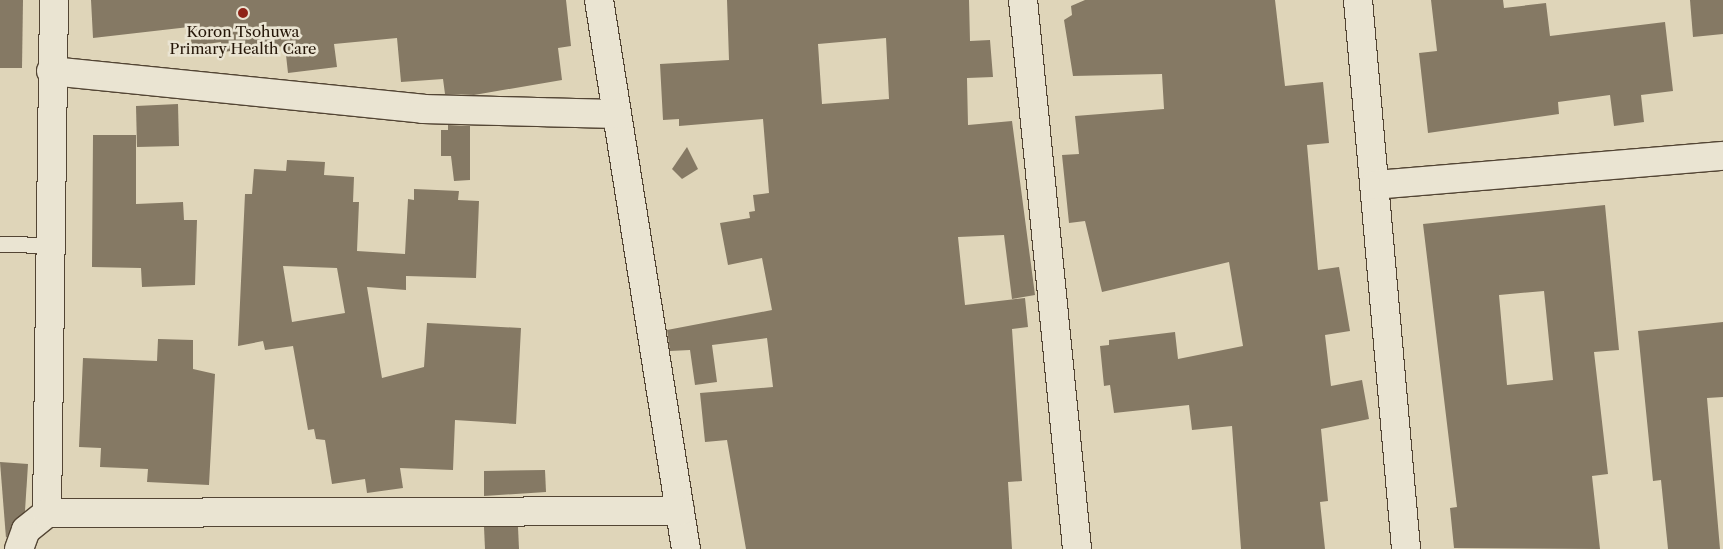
<!DOCTYPE html>
<style>
body{margin:0}
#map{position:relative;width:1723px;height:549px;overflow:hidden;background:#dfd5b9;font-family:"Libre Caslon Text",serif}
div>[style]{position:absolute}
.building>*{inset:0;background:#857964}
.roads{filter:drop-shadow(1px 0 #534534) drop-shadow(-1px 0 #534534) drop-shadow(0 1px #534534) drop-shadow(0 -1px #534534)}
.service>*{height:15px;margin:-7.5px;padding:0 7.5px;transform-origin:7.5px;border-radius:7.5px;background:#eae4d2}
.minor>*{height:28px;margin:-14px;padding:0 14px;transform-origin:14px;border-radius:14px;background:#eae4d2}
.dots>*{width:14px;height:14px;translate:-50% -50%;box-sizing:border-box;border:2px solid #eae4d2;border-radius:50%}
span{translate:-50% -50%;white-space:nowrap;text-align:center;line-height:1.15;-webkit-text-stroke:5px #eae4d2;paint-order:stroke}
.poi-label{font-size:15px;color:#241507}
</style>
<div id="map">
<div class="building">
<div style="clip-path:polygon(0 0,23px 0,22px 68px,0 68px)"></div>
<div style="clip-path:polygon(91px 0,566px 0,571px 46px,558px 48px,562px 80px,474px 95px,445px 94px,443px 79px,401px 82px,397px 38px,334px 44px,337px 67px,288px 73px,285px 46px,222px 52px,221px 42px,192px 46px,189px 27px,93px 38px)"></div>
<div style="clip-path:polygon(evenodd,727px 0,969px 0,970px 41px,990px 40px,993px 77px,967px 78px,968px 125px,1012px 121px,1035px 295px,1012px 299px,1004px 235px,958px 237px,965px 305px,1025px 298px,1028px 327px,1012px 329px,1022px 481px,1008px 482px,1012px 549px,746px 549px,727px 440px,705px 442px,700px 393px,773px 387px,767px 338px,712px 345px,717px 382px,695px 385px,690px 350px,670px 351px,667px 330px,772px 310px,762px 258px,728px 265px,720px 223px,750px 218px,749px 212px,755px 211px,753px 195px,769px 193px,763px 119px,679px 126px,679px 119px,663px 120px,660px 64px,729px 60px,727px 0,886px 38px,889px 99px,822px 104px,818px 44px,886px 38px)"></div>
<div style="clip-path:polygon(1085px 0,1275px 0,1285px 86px,1323px 82px,1329px 143px,1307px 145px,1318px 270px,1339px 267px,1350px 331px,1325px 335px,1331px 386px,1362px 380px,1369px 419px,1321px 429px,1328px 501px,1320px 502px,1325px 549px,1241px 549px,1232px 426px,1192px 430px,1189px 405px,1114px 413px,1110px 385px,1104px 386px,1100px 346px,1109px 345px,1109px 340px,1175px 332px,1178px 359px,1243px 346px,1229px 262px,1102px 292px,1085px 221px,1069px 223px,1062px 155px,1079px 154px,1075px 116px,1164px 109px,1162px 74px,1073px 76px,1064px 20px,1072px 15px,1071px 6px)"></div>
<div style="clip-path:polygon(1431px 0,1503px 0,1504px 8px,1546px 3px,1550px 36px,1665px 22px,1673px 91px,1641px 95px,1644px 122px,1614px 126px,1610px 95px,1558px 102px,1559px 114px,1428px 133px,1419px 53px,1437px 51px)"></div>
<div style="clip-path:polygon(1690px 0,1723px 0,1723px 34px,1693px 37px)"></div>
<div style="clip-path:polygon(178px 104px,179px 146px,137px 147px,136px 106px)"></div>
<div style="clip-path:polygon(448px 125px,470px 126px,470px 180px,454px 181px,451px 156px,441px 156px,441px 130px,448px 130px)"></div>
<div style="clip-path:polygon(93px 135px,136px 135px,136px 204px,183px 202px,184px 220px,197px 220px,195px 285px,142px 287px,141px 268px,92px 267px)"></div>
<div style="clip-path:polygon(687px 147px,698px 169px,682px 179px,672px 169px)"></div>
<div style="clip-path:polygon(evenodd,287px 160px,325px 162px,324px 175px,354px 177px,353px 202px,359px 202px,357px 251px,405px 254px,408px 199px,414px 200px,414px 189px,459px 191px,458px 200px,479px 201px,476px 278px,406px 276px,406px 290px,367px 287px,382px 378px,424px 367px,427px 323px,521px 328px,516px 424px,455px 420px,453px 470px,400px 468px,403px 488px,367px 493px,365px 479px,332px 484px,325px 440px,316px 439px,314px 429px,308px 430px,293px 346px,265px 350px,263px 341px,238px 346px,245px 194px,252px 194px,254px 169px,286px 171px,287px 160px,283px 266px,337px 268px,345px 313px,292px 322px,283px 266px)"></div>
<div style="clip-path:polygon(evenodd,1605px 205px,1619px 350px,1594px 352px,1608px 474px,1592px 476px,1600px 549px,1454px 548px,1450px 508px,1457px 507px,1423px 224px,1605px 205px,1544px 291px,1553px 380px,1507px 385px,1499px 295px,1544px 291px)"></div>
<div style="clip-path:polygon(1723px 322px,1723px 397px,1707px 398px,1720px 549px,1668px 549px,1661px 480px,1653px 481px,1638px 331px)"></div>
<div style="clip-path:polygon(158px 339px,193px 340px,193px 369px,215px 374px,209px 485px,147px 482px,148px 469px,100px 467px,101px 448px,79px 447px,83px 358px,157px 361px)"></div>
<div style="clip-path:polygon(0 462px,28px 464px,25px 511px,6px 538px)"></div>
<div style="clip-path:polygon(545px 470px,546px 492px,484px 496px,484px 471px)"></div>
<div style="clip-path:polygon(484px 527px,518px 527px,519px 549px,485px 549px)"></div>
</div>
<div class="roads">
<div class="service">
<div style="left:0;top:244px;width:50px;rotate:1.1deg"></div>
</div>
<div class="minor">
<div style="left:599px;top:0;width:556px;rotate:81deg"></div>
<div style="left:1023px;top:0;width:552px;rotate:84.38deg"></div>
<div style="left:1358px;top:0;width:551px;rotate:85deg"></div>
<div style="left:51px;top:71px;width:374px;rotate:5.8deg"></div>
<div style="left:423px;top:109px;width:194px;rotate:1.5deg"></div>
<div style="left:1375px;top:185px;width:349px;rotate:-4.8deg"></div>
<div style="left:47px;top:513px;width:513px;rotate:-89.22deg"></div>
<div style="left:19px;top:549px;width:20px;rotate:-70deg"></div>
<div style="left:26px;top:530px;width:27px;rotate:-39deg"></div>
<div style="left:47px;top:513px;width:633px;rotate:-0.18deg"></div>
</div>
</div>
<div class="dots">
<div style="left:243px;top:13px;background:#8f2418"></div>
</div>
<div class="poi-label">
<span style="left:243px;top:40px">Koron Tsohuwa<br>Primary Health Care</span>
</div>
</div>
